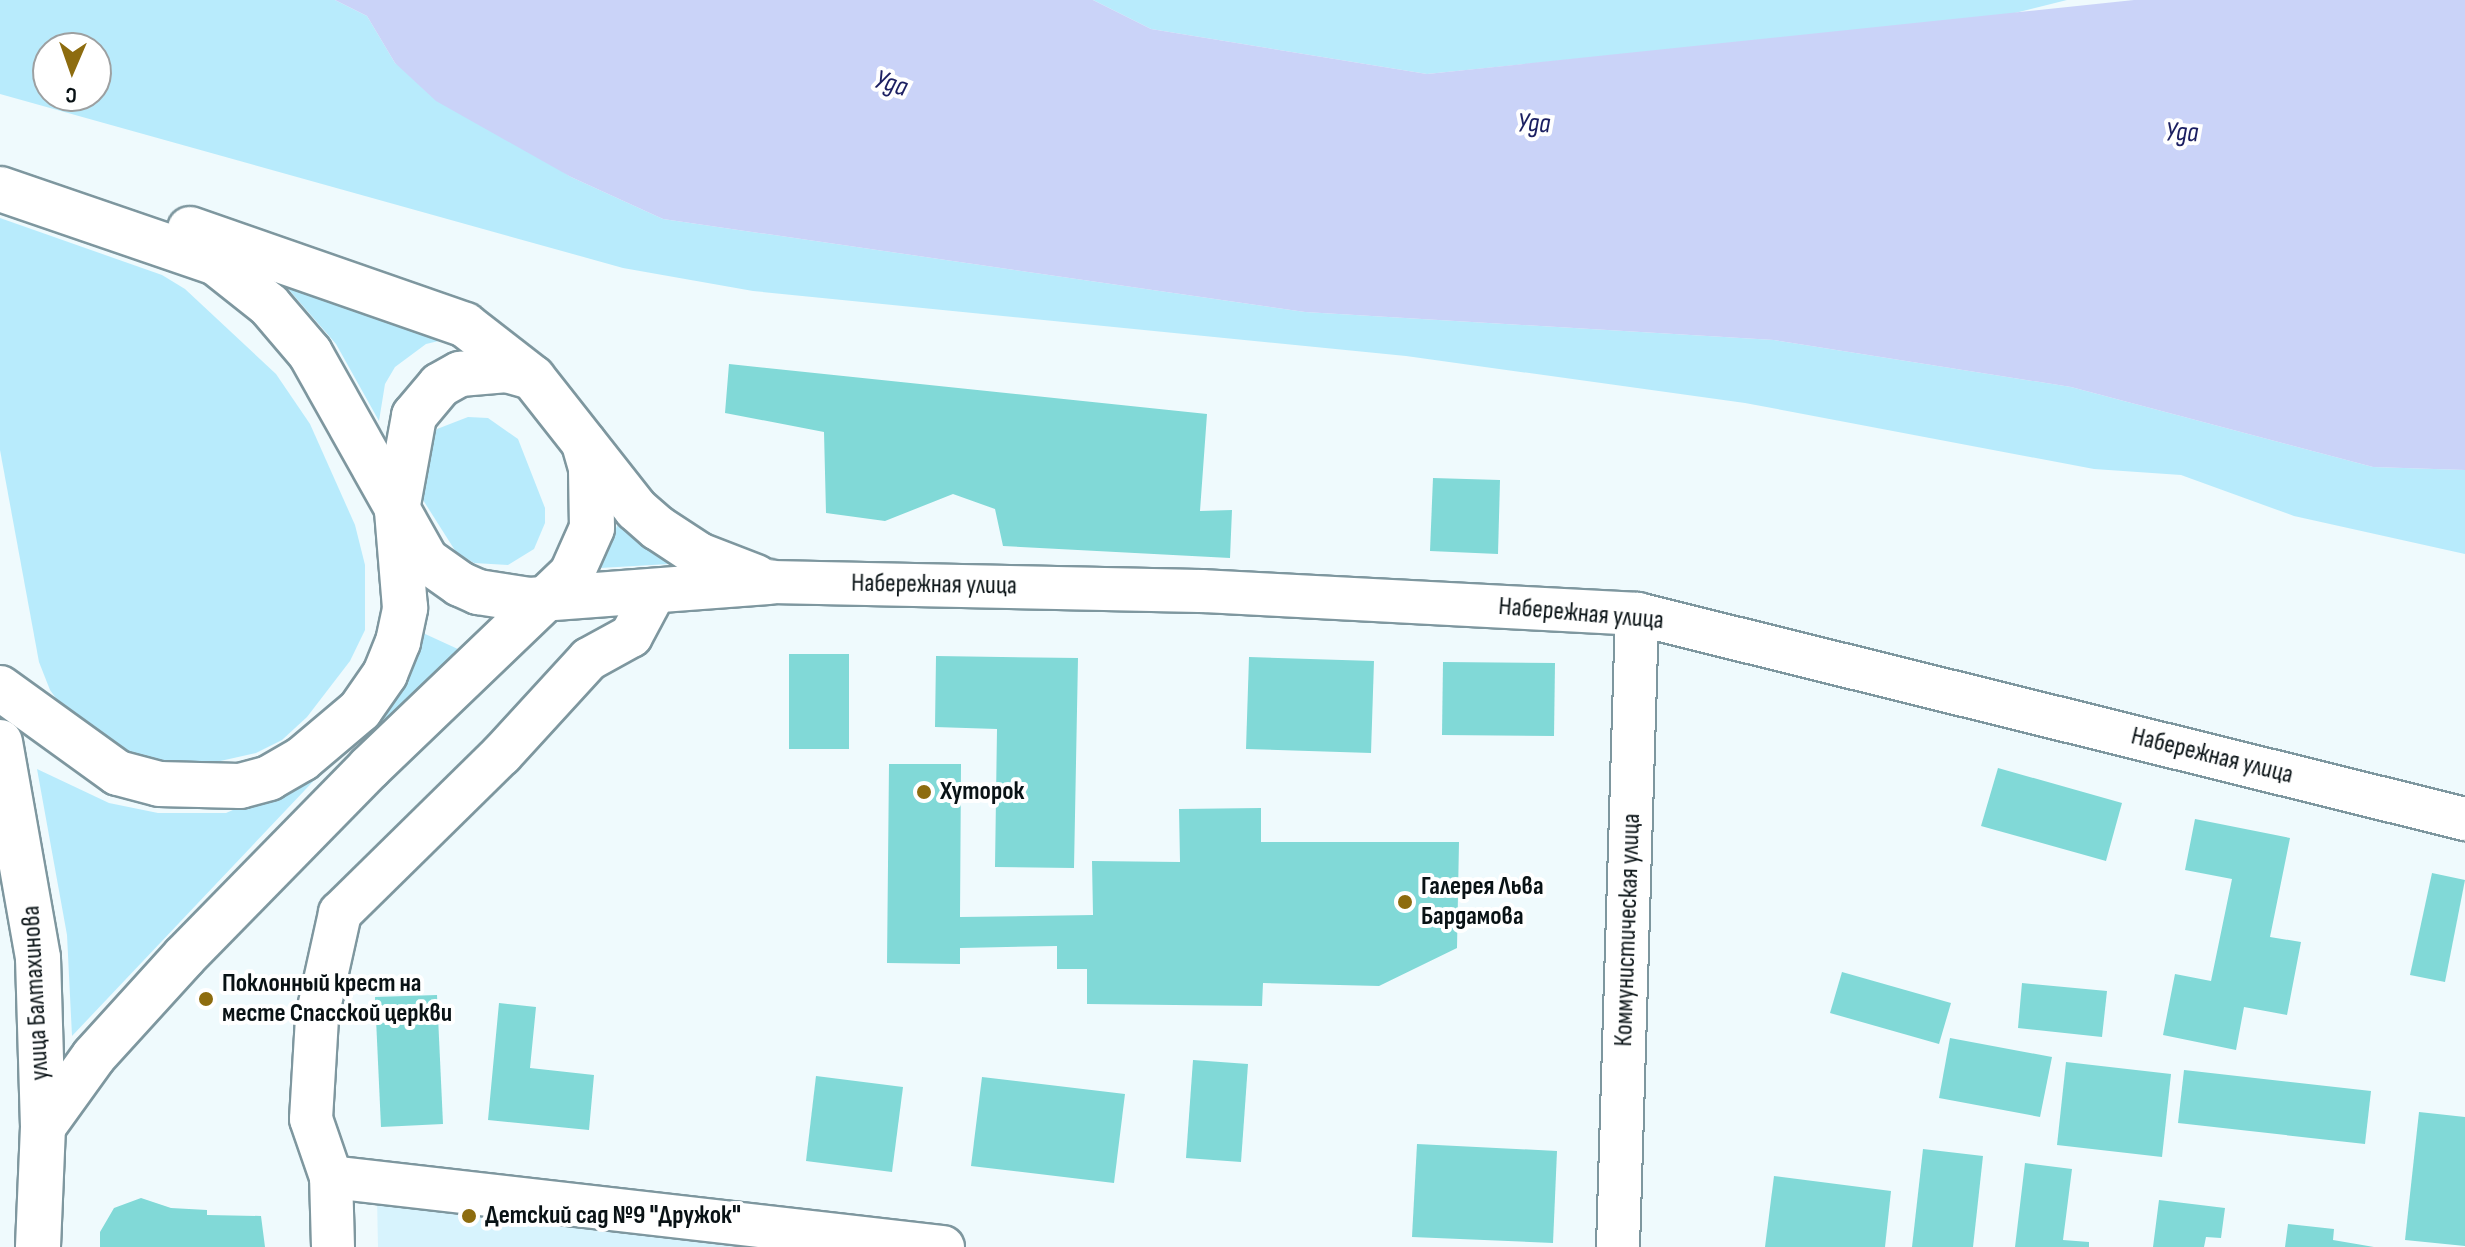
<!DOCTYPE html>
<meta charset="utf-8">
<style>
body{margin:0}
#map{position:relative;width:2465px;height:1247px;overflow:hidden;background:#effafd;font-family:"Sofia Sans Condensed",sans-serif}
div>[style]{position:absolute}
.built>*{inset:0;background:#d7f3fd}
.green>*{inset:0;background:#b8ebfc}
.water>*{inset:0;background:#cad3f8}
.building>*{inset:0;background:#81d9d7}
.roads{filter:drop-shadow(2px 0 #7e979f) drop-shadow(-2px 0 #7e979f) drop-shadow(0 2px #7e979f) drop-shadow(0 -2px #7e979f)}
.minor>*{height:42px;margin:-21px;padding:0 21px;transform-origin:21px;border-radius:21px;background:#fff}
.major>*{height:44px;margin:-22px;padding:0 22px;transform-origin:22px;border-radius:22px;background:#fff}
.dots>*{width:22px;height:22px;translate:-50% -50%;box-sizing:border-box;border:4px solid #fff;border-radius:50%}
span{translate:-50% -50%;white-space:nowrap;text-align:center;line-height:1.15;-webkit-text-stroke:8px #fff;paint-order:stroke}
.street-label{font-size:26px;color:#091215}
.poi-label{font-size:26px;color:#091215;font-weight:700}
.left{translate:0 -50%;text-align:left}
.water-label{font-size:28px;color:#1b1f61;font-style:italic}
.north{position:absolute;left:32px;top:32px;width:80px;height:80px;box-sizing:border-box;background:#fff;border:2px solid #9da0a1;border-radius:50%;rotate:182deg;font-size:22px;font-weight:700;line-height:32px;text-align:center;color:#091215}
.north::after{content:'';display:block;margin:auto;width:28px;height:36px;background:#8d6c0f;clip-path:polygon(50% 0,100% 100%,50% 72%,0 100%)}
</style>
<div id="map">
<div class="built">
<div style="clip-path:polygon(377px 1198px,746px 1235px,746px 1247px,378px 1247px)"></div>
</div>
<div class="green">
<div style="clip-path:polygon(evenodd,0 0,335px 0,367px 16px,395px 63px,571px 177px,663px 219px,1305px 312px,1774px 340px,2071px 387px,2373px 467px,2465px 470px,2465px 554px,2294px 516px,2181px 475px,2094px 469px,1745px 403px,1406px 356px,753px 291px,623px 268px,0 94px,0 0,48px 48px,96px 48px,96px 96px,48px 96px,48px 48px)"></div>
<div style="clip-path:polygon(1093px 0,2067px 0,2003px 16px,1427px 74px,1151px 29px)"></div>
<div style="clip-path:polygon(0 218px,162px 275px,185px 289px,276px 374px,310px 424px,355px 525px,365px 565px,365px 630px,350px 661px,307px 717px,282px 740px,256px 753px,198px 766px,126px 755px,65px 711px,50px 690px,39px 662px,0 450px)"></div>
<div style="clip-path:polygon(283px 283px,447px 339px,426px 344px,395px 367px,385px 384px,379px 421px,336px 344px)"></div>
<div style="clip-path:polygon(468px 417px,488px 418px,518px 439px,545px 508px,545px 523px,534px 549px,508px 565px,474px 563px,456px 552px,423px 500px,419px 481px,426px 446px,437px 429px)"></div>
<div style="clip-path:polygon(619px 521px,669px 564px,600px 568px)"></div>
<div style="clip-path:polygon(423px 633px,460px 650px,367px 737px,410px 669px)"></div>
<div style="clip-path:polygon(37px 769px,109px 803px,158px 813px,226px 813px,323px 771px,72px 1036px,67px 935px)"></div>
</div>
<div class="water">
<div style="clip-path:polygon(335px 0,1093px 0,1151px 29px,1427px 74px,2134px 0,2465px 0,2465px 470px,2373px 467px,2071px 387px,1774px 340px,1305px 312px,663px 219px,571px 177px,436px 101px,395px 63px,367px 16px)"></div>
</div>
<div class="building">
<div style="clip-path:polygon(729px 364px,1207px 414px,1200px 511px,1232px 510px,1230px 558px,1003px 546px,995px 509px,953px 494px,885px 521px,826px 513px,824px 432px,725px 413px)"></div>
<div style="clip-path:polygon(1433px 478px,1500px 480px,1498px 554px,1430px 551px)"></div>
<div style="clip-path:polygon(789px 654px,849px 654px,849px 749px,789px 749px)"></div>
<div style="clip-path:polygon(936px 656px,1078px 658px,1074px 868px,995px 867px,997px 729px,935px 727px)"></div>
<div style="clip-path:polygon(1249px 657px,1374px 661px,1371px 753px,1246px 749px)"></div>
<div style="clip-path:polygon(1443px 662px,1555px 663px,1554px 736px,1442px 735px)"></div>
<div style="clip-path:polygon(889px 764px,961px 764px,960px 917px,1093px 915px,1092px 861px,1180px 862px,1179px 809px,1261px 808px,1261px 842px,1459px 842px,1457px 948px,1379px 986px,1263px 983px,1262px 1006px,1087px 1004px,1087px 969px,1057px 969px,1057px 946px,960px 948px,960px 964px,887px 963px)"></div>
<div style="clip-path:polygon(1998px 768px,2122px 803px,2106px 861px,1981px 826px)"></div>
<div style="clip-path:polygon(2195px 819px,2290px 838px,2270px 937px,2301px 942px,2287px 1015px,2244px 1007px,2236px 1050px,2163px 1035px,2175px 974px,2211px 981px,2232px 879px,2185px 870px)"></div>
<div style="clip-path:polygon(2432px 873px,2465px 880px,2445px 982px,2410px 975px)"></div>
<div style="clip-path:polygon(1842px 972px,1951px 1003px,1939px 1044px,1830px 1013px)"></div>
<div style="clip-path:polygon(2022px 983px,2107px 991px,2102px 1037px,2018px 1028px)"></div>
<div style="clip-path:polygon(437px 995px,443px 1124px,381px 1127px,375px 997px)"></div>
<div style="clip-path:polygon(499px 1003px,536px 1007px,530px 1068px,594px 1075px,589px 1130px,488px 1120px)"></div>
<div style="clip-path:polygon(1950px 1038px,2052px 1057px,2040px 1117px,1939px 1098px)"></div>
<div style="clip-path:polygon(1193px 1060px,1248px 1064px,1241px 1162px,1186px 1158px)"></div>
<div style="clip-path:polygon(2066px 1062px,2171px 1074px,2162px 1157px,2057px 1145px)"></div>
<div style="clip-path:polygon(2184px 1070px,2371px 1091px,2365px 1144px,2178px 1123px)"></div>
<div style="clip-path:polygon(816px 1076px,903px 1087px,892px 1172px,806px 1161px)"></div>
<div style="clip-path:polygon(982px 1077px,1125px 1094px,1114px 1183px,971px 1166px)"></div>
<div style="clip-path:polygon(2419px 1112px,2465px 1117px,2465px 1246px,2405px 1240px)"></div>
<div style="clip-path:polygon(1417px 1144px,1557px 1151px,1553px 1243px,1412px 1237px)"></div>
<div style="clip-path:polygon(1923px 1149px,1983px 1156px,1973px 1247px,1912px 1247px)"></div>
<div style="clip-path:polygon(2025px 1163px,2072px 1169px,2063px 1240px,2089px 1242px,2089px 1247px,2015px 1247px)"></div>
<div style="clip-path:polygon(1774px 1176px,1891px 1191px,1885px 1247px,1765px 1247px)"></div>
<div style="clip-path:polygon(141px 1198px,171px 1208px,207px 1210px,207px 1215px,261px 1216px,265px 1247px,100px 1247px,100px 1232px,114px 1208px)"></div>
<div style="clip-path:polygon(2159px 1200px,2225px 1208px,2221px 1238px,2206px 1237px,2204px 1247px,2153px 1247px)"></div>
<div style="clip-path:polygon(2288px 1224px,2334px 1229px,2333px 1240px,2374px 1247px,2285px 1247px)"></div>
</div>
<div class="roads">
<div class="minor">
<div style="left:769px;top:582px;width:433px;rotate:1.2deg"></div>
<div style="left:1202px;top:591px;width:436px;rotate:3deg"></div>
<div style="left:1637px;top:614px;width:853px;rotate:13.91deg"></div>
<div style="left:331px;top:1177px;width:616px;rotate:6.53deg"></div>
<div style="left:333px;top:1247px;width:70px;rotate:-91.6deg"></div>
<div style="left:331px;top:1177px;width:61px;rotate:-109deg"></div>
<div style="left:311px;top:1119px;width:102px;rotate:-86.6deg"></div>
<div style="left:317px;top:1017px;width:107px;rotate:-77.5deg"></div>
<div style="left:340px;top:913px;width:226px;rotate:-44.5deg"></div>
<div style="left:501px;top:755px;width:130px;rotate:-47.5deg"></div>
<div style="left:589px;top:659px;width:48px;rotate:-28.7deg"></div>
<div style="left:631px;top:636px;width:51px;rotate:-61.9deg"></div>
<div style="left:1618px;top:1247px;width:633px;rotate:-88.28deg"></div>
</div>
<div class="major">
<div style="left:0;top:189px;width:228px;rotate:18.9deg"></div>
<div style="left:216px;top:263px;width:68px;rotate:38.4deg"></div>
<div style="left:269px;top:305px;width:63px;rotate:49.5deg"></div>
<div style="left:310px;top:353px;width:237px;rotate:60.7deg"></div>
<div style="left:426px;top:560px;width:42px;rotate:35.2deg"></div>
<div style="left:460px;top:584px;width:20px;rotate:24deg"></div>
<div style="left:478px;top:592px;width:52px;rotate:8.9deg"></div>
<div style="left:529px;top:600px;width:241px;rotate:-4.3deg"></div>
<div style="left:190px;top:229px;width:291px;rotate:19.2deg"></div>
<div style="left:465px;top:325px;width:86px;rotate:37.9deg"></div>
<div style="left:533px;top:378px;width:167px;rotate:51.8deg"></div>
<div style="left:636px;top:509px;width:29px;rotate:41deg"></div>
<div style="left:658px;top:528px;width:49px;rotate:33.4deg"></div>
<div style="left:699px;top:555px;width:61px;rotate:21.1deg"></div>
<div style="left:0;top:688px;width:145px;rotate:35.8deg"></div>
<div style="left:118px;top:773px;width:42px;rotate:15deg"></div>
<div style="left:159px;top:784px;width:81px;rotate:1.4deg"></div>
<div style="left:240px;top:786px;width:30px;rotate:-15deg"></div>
<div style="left:269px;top:778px;width:38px;rotate:-30deg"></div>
<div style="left:302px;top:759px;width:76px;rotate:-40.2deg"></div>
<div style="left:360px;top:710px;width:44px;rotate:-55.2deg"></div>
<div style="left:385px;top:674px;width:35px;rotate:-68deg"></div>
<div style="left:398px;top:642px;width:35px;rotate:-78deg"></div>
<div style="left:405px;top:608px;width:98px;rotate:-94.7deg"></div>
<div style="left:397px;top:510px;width:96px;rotate:-79.7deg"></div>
<div style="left:414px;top:416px;width:40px;rotate:-50deg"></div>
<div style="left:440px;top:385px;width:23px;rotate:-29deg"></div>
<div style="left:460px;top:374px;width:47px;rotate:-4.9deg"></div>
<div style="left:507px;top:370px;width:25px;rotate:16deg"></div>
<div style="left:0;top:742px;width:219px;rotate:80deg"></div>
<div style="left:38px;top:958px;width:169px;rotate:88.3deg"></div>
<div style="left:43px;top:1127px;width:120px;rotate:92.4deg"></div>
<div style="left:43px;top:1127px;width:87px;rotate:-54.3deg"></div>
<div style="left:94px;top:1056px;width:135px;rotate:-47.7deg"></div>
<div style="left:185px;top:956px;width:263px;rotate:-45.6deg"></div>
<div style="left:369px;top:768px;width:281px;rotate:-43.8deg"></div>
<div style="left:572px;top:573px;width:49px;rotate:-66deg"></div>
<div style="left:592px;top:528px;width:60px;rotate:-91deg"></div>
<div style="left:591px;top:468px;width:26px;rotate:-106deg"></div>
</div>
</div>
<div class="dots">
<div style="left:924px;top:792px;background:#8d6c0f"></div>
<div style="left:1405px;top:902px;background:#8d6c0f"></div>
<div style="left:206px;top:999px;background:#8d6c0f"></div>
<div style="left:469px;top:1216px;background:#8d6c0f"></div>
</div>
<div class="street-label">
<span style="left:934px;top:585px;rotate:1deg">Набережная улица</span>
<span style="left:1581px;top:614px;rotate:5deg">Набережная улица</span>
<span style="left:2212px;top:756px;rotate:14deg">Набережная улица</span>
<span style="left:1628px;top:930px;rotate:-88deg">Коммунистическая улица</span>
<span style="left:36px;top:993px;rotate:-93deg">улица Балтахинова</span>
</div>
<div class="poi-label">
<span class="left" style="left:940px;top:792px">Хуторок</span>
<span class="left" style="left:1421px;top:902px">Галерея Льва<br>Бардамова</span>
<span class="left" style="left:222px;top:999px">Поклонный крест на<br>месте Спасской церкви</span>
<span class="left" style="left:485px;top:1216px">Детский сад №9 "Дружок"</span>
</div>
<div class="water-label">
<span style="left:891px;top:84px;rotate:17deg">Уда</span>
<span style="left:1534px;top:124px;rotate:1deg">Уда</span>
<span style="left:2182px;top:133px;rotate:1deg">Уда</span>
</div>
<div class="north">С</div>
</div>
